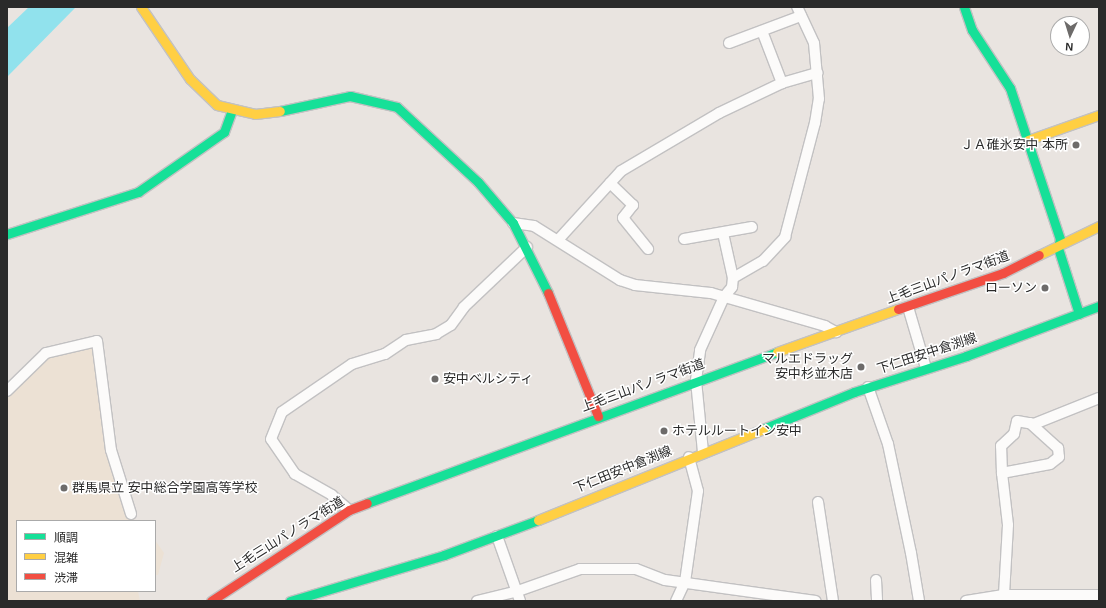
<!DOCTYPE html>
<meta charset="utf-8">
<style>
body{margin:0}
#map{position:relative;width:1106px;height:608px;overflow:hidden;background:#e9e4e0;font-family:Arial,"Noto Sans JP",sans-serif}
div>[style]{position:absolute}
.education>*{inset:0;background:#ece1d4}
.water>*{inset:0;background:#91e2ed}
.roads{filter:drop-shadow(1px 0 #c2c1c2) drop-shadow(-1px 0 #c2c1c2) drop-shadow(0 1px #c2c1c2) drop-shadow(0 -1px #c2c1c2)}
.street>*{height:10px;margin:-5px;padding:0 5px;transform-origin:5px;border-radius:5px;background:#fcfbfa}
.fast>*{height:9px;margin:-4.5px;padding:0 4.5px;transform-origin:4.5px;border-radius:4.5px;background:#16e098}
.slow>*{height:9px;margin:-4.5px;padding:0 4.5px;transform-origin:4.5px;border-radius:4.5px;background:#ffcf43}
.jam>*{height:9px;margin:-4.5px;padding:0 4.5px;transform-origin:4.5px;border-radius:4.5px;background:#f24e42}
.dots>*{width:11px;height:11px;translate:-50% -50%;box-sizing:border-box;border:2px solid #fff;border-radius:50%}
span{translate:-50% -50%;white-space:nowrap;text-align:center;line-height:1.15;-webkit-text-stroke:3px #fff;paint-order:stroke}
.poi-label{font-size:13px;color:#2a2a2a}
.right{translate:-100% -50%;text-align:right}
.left{translate:0 -50%;text-align:left}
.street-label{font-size:13px;color:#2a2a2a}
.frame{position:absolute;inset:0;border:8px solid #2a2a2a;pointer-events:none}
.legend{position:absolute;left:16px;top:520px;width:140px;height:72px;box-sizing:border-box;background:#fff;border:1px solid #aaa;margin:0;padding:5px 7px;list-style:none;font-size:12px;color:#2a2a2a}
.legend li{display:flex;align-items:center;gap:8px;height:20px}
.legend b{width:20px;border:1px solid #aaa}
.north{position:absolute;left:1050px;top:16px;width:40px;height:40px;box-sizing:border-box;background:#fff;border:1px solid #aaa;border-radius:50%;rotate:184deg;font-size:11px;font-weight:700;line-height:16px;text-align:center;color:#2a2a2a}
.north::after{content:'';display:block;margin:auto;width:14px;height:18px;background:#6d6b6a;clip-path:polygon(50% 0,100% 100%,50% 72%,0 100%)}
</style>
<div id="map">
<div class="education">
<div style="clip-path:polygon(92px 344px,108px 455px,130px 515px,136px 521px,17px 521px,17px 591px,138px 591px,140px 601px,7px 601px,7px 393px,41px 360px)"></div>
<div style="clip-path:polygon(155px 540px,164px 553px,158px 575px,155px 575px)"></div>
</div>
<div class="water">
<div style="clip-path:polygon(29px 7px,76px 7px,7px 77px,7px 28px)"></div>
</div>
<div class="roads">
<div class="street">
<div style="left:762px;top:31px;width:56px;rotate:69deg"></div>
<div style="left:729px;top:43px;width:77px;rotate:-20.6deg"></div>
<div style="left:610px;top:183px;width:32px;rotate:44deg"></div>
<div style="left:633px;top:205px;width:16px;rotate:128deg"></div>
<div style="left:623px;top:218px;width:40px;rotate:51deg"></div>
<div style="left:513px;top:223px;width:21px;rotate:8deg"></div>
<div style="left:534px;top:226px;width:102px;rotate:32.1deg"></div>
<div style="left:620px;top:280px;width:16px;rotate:18deg"></div>
<div style="left:635px;top:285px;width:76px;rotate:6deg"></div>
<div style="left:711px;top:293px;width:119px;rotate:16.1deg"></div>
<div style="left:825px;top:326px;width:13px;rotate:29deg"></div>
<div style="left:723px;top:233px;width:46px;rotate:77.5deg"></div>
<div style="left:684px;top:239px;width:69px;rotate:-10deg"></div>
<div style="left:558px;top:240px;width:93px;rotate:-47.6deg"></div>
<div style="left:621px;top:171px;width:114px;rotate:-30.6deg"></div>
<div style="left:719px;top:113px;width:70px;rotate:-25.5deg"></div>
<div style="left:782px;top:83px;width:37px;rotate:-16deg"></div>
<div style="left:908px;top:307px;width:64px;rotate:73.6deg"></div>
<div style="left:868px;top:387px;width:60px;rotate:70.7deg"></div>
<div style="left:888px;top:444px;width:111px;rotate:78.1deg"></div>
<div style="left:911px;top:553px;width:49px;rotate:80.5deg"></div>
<div style="left:7px;top:391px;width:54px;rotate:-44.3deg"></div>
<div style="left:46px;top:353px;width:52px;rotate:-13.2deg"></div>
<div style="left:97px;top:341px;width:110px;rotate:82.7deg"></div>
<div style="left:111px;top:450px;width:67px;rotate:72.6deg"></div>
<div style="left:1030px;top:423px;width:38px;rotate:42deg"></div>
<div style="left:1058px;top:448px;width:9px;rotate:84deg"></div>
<div style="left:1059px;top:457px;width:11px;rotate:142deg"></div>
<div style="left:1050px;top:464px;width:49px;rotate:169.4deg"></div>
<div style="left:1002px;top:473px;width:27px;rotate:-92deg"></div>
<div style="left:1001px;top:446px;width:18px;rotate:-43deg"></div>
<div style="left:1014px;top:434px;width:13px;rotate:-77deg"></div>
<div style="left:1017px;top:421px;width:17px;rotate:10deg"></div>
<div style="left:1034px;top:424px;width:70px;rotate:-21.8deg"></div>
<div style="left:703px;top:452px;width:72px;rotate:-95.6deg"></div>
<div style="left:696px;top:380px;width:30px;rotate:-82deg"></div>
<div style="left:700px;top:350px;width:58px;rotate:-65.6deg"></div>
<div style="left:724px;top:297px;width:13px;rotate:-51deg"></div>
<div style="left:732px;top:287px;width:9px;rotate:-84deg"></div>
<div style="left:733px;top:278px;width:34px;rotate:-30deg"></div>
<div style="left:763px;top:261px;width:33px;rotate:-47deg"></div>
<div style="left:785px;top:237px;width:118px;rotate:-75.3deg"></div>
<div style="left:815px;top:123px;width:24px;rotate:-81deg"></div>
<div style="left:819px;top:99px;width:56px;rotate:-95.1deg"></div>
<div style="left:814px;top:43px;width:40px;rotate:-115deg"></div>
<div style="left:1002px;top:473px;width:52px;rotate:83.4deg"></div>
<div style="left:1008px;top:525px;width:70px;rotate:93.3deg"></div>
<div style="left:818px;top:502px;width:100px;rotate:81.4deg"></div>
<div style="left:349px;top:510px;width:23px;rotate:-139deg"></div>
<div style="left:332px;top:495px;width:43px;rotate:-150.4deg"></div>
<div style="left:295px;top:474px;width:42px;rotate:-124.4deg"></div>
<div style="left:271px;top:439px;width:29px;rotate:-68deg"></div>
<div style="left:282px;top:412px;width:85px;rotate:-34.4deg"></div>
<div style="left:352px;top:364px;width:34px;rotate:-17deg"></div>
<div style="left:385px;top:354px;width:25px;rotate:-34deg"></div>
<div style="left:406px;top:340px;width:31px;rotate:-11deg"></div>
<div style="left:436px;top:334px;width:17px;rotate:-31deg"></div>
<div style="left:451px;top:325px;width:22px;rotate:-54deg"></div>
<div style="left:464px;top:307px;width:87px;rotate:-43.6deg"></div>
<div style="left:497px;top:536px;width:69px;rotate:70.5deg"></div>
<div style="left:876px;top:580px;width:21px;rotate:87deg"></div>
<div style="left:477px;top:601px;width:42px;rotate:-13.7deg"></div>
<div style="left:518px;top:591px;width:66px;rotate:-19.5deg"></div>
<div style="left:580px;top:569px;width:56px"></div>
<div style="left:636px;top:569px;width:31px;rotate:21deg"></div>
<div style="left:665px;top:580px;width:152px;rotate:7.9deg"></div>
<div style="left:676px;top:601px;width:21px;rotate:-65deg"></div>
<div style="left:685px;top:582px;width:92px;rotate:-81.9deg"></div>
<div style="left:698px;top:491px;width:35px;rotate:-105deg"></div>
<div style="left:966px;top:601px;width:38px;rotate:-9deg"></div>
<div style="left:1004px;top:595px;width:95px"></div>
</div>
<div class="fast">
<div style="left:964px;top:7px;width:24px;rotate:71deg"></div>
<div style="left:972px;top:30px;width:69px;rotate:56.8deg"></div>
<div style="left:1010px;top:88px;width:159px;rotate:71.7deg"></div>
<div style="left:1060px;top:239px;width:9px;rotate:103deg"></div>
<div style="left:1058px;top:248px;width:69px;rotate:72.3deg"></div>
<div style="left:280px;top:111px;width:72px;rotate:-12.1deg"></div>
<div style="left:350px;top:96px;width:48px;rotate:13.2deg"></div>
<div style="left:397px;top:107px;width:110px;rotate:42.8deg"></div>
<div style="left:478px;top:182px;width:54px;rotate:49.5deg"></div>
<div style="left:513px;top:223px;width:78px;rotate:63.4deg"></div>
<div style="left:7px;top:234px;width:138px;rotate:-17.8deg"></div>
<div style="left:138px;top:192px;width:105px;rotate:-34.9deg"></div>
<div style="left:224px;top:132px;width:23px;rotate:-70deg"></div>
<div style="left:763px;top:429px;width:98px;rotate:-22.1deg"></div>
<div style="left:854px;top:392px;width:118px;rotate:-17.8deg"></div>
<div style="left:966px;top:356px;width:142px;rotate:-20.6deg"></div>
<div style="left:367px;top:503px;width:437px;rotate:-20.2deg"></div>
<div style="left:290px;top:601px;width:161px;rotate:-16.6deg"></div>
<div style="left:444px;top:555px;width:100px;rotate:-20.4deg"></div>
</div>
<div class="slow">
<div style="left:141px;top:7px;width:87px;rotate:55.8deg"></div>
<div style="left:190px;top:79px;width:37px;rotate:44deg"></div>
<div style="left:217px;top:105px;width:39px;rotate:13deg"></div>
<div style="left:255px;top:114px;width:25px;rotate:-7deg"></div>
<div style="left:1028px;top:140px;width:75px;rotate:-19.4deg"></div>
<div style="left:1039px;top:255px;width:67px;rotate:-25.8deg"></div>
<div style="left:777px;top:352px;width:128px;rotate:-19.6deg"></div>
<div style="left:538px;top:520px;width:243px;rotate:-22deg"></div>
</div>
<div class="jam">
<div style="left:548px;top:293px;width:133px;rotate:67.9deg"></div>
<div style="left:898px;top:309px;width:111px;rotate:-18.9deg"></div>
<div style="left:1003px;top:273px;width:40px;rotate:-26.6deg"></div>
<div style="left:211px;top:601px;width:165px;rotate:-33.4deg"></div>
<div style="left:349px;top:510px;width:19px;rotate:-21deg"></div>
</div>
</div>
<div class="dots">
<div style="left:1076px;top:145px;background:#6d6b6a"></div>
<div style="left:1045px;top:288px;background:#6d6b6a"></div>
<div style="left:861px;top:367px;background:#6d6b6a"></div>
<div style="left:435px;top:379px;background:#6d6b6a"></div>
<div style="left:664px;top:431px;background:#6d6b6a"></div>
<div style="left:64px;top:488px;background:#6d6b6a"></div>
</div>
<div class="poi-label">
<span class="right" style="left:1068px;top:145px">ＪＡ碓氷安中 本所</span>
<span class="right" style="left:1037px;top:288px">ローソン</span>
<span class="right" style="left:853px;top:367px">マルエドラッグ<br>安中杉並木店</span>
<span class="left" style="left:443px;top:379px">安中ベルシティ</span>
<span class="left" style="left:672px;top:431px">ホテルルートイン安中</span>
<span class="left" style="left:72px;top:488px">群馬県立 安中総合学園高等学校</span>
</div>
<div class="street-label">
<span style="left:948px;top:278px;rotate:-20deg">上毛三山パノラマ街道</span>
<span style="left:927px;top:354px;rotate:-18deg">下仁田安中倉渕線</span>
<span style="left:643px;top:386px;rotate:-20deg">上毛三山パノラマ街道</span>
<span style="left:623px;top:470px;rotate:-22deg">下仁田安中倉渕線</span>
<span style="left:288px;top:535px;rotate:-32deg">上毛三山パノラマ街道</span>
</div>
<div class="frame"></div>
<ul class="legend">
<li><b style="height:5px;background:#16e098"></b>順調</li>
<li><b style="height:5px;background:#ffcf43"></b>混雑</li>
<li><b style="height:5px;background:#f24e42"></b>渋滞</li>
</ul>
<div class="north">N</div>
</div>
